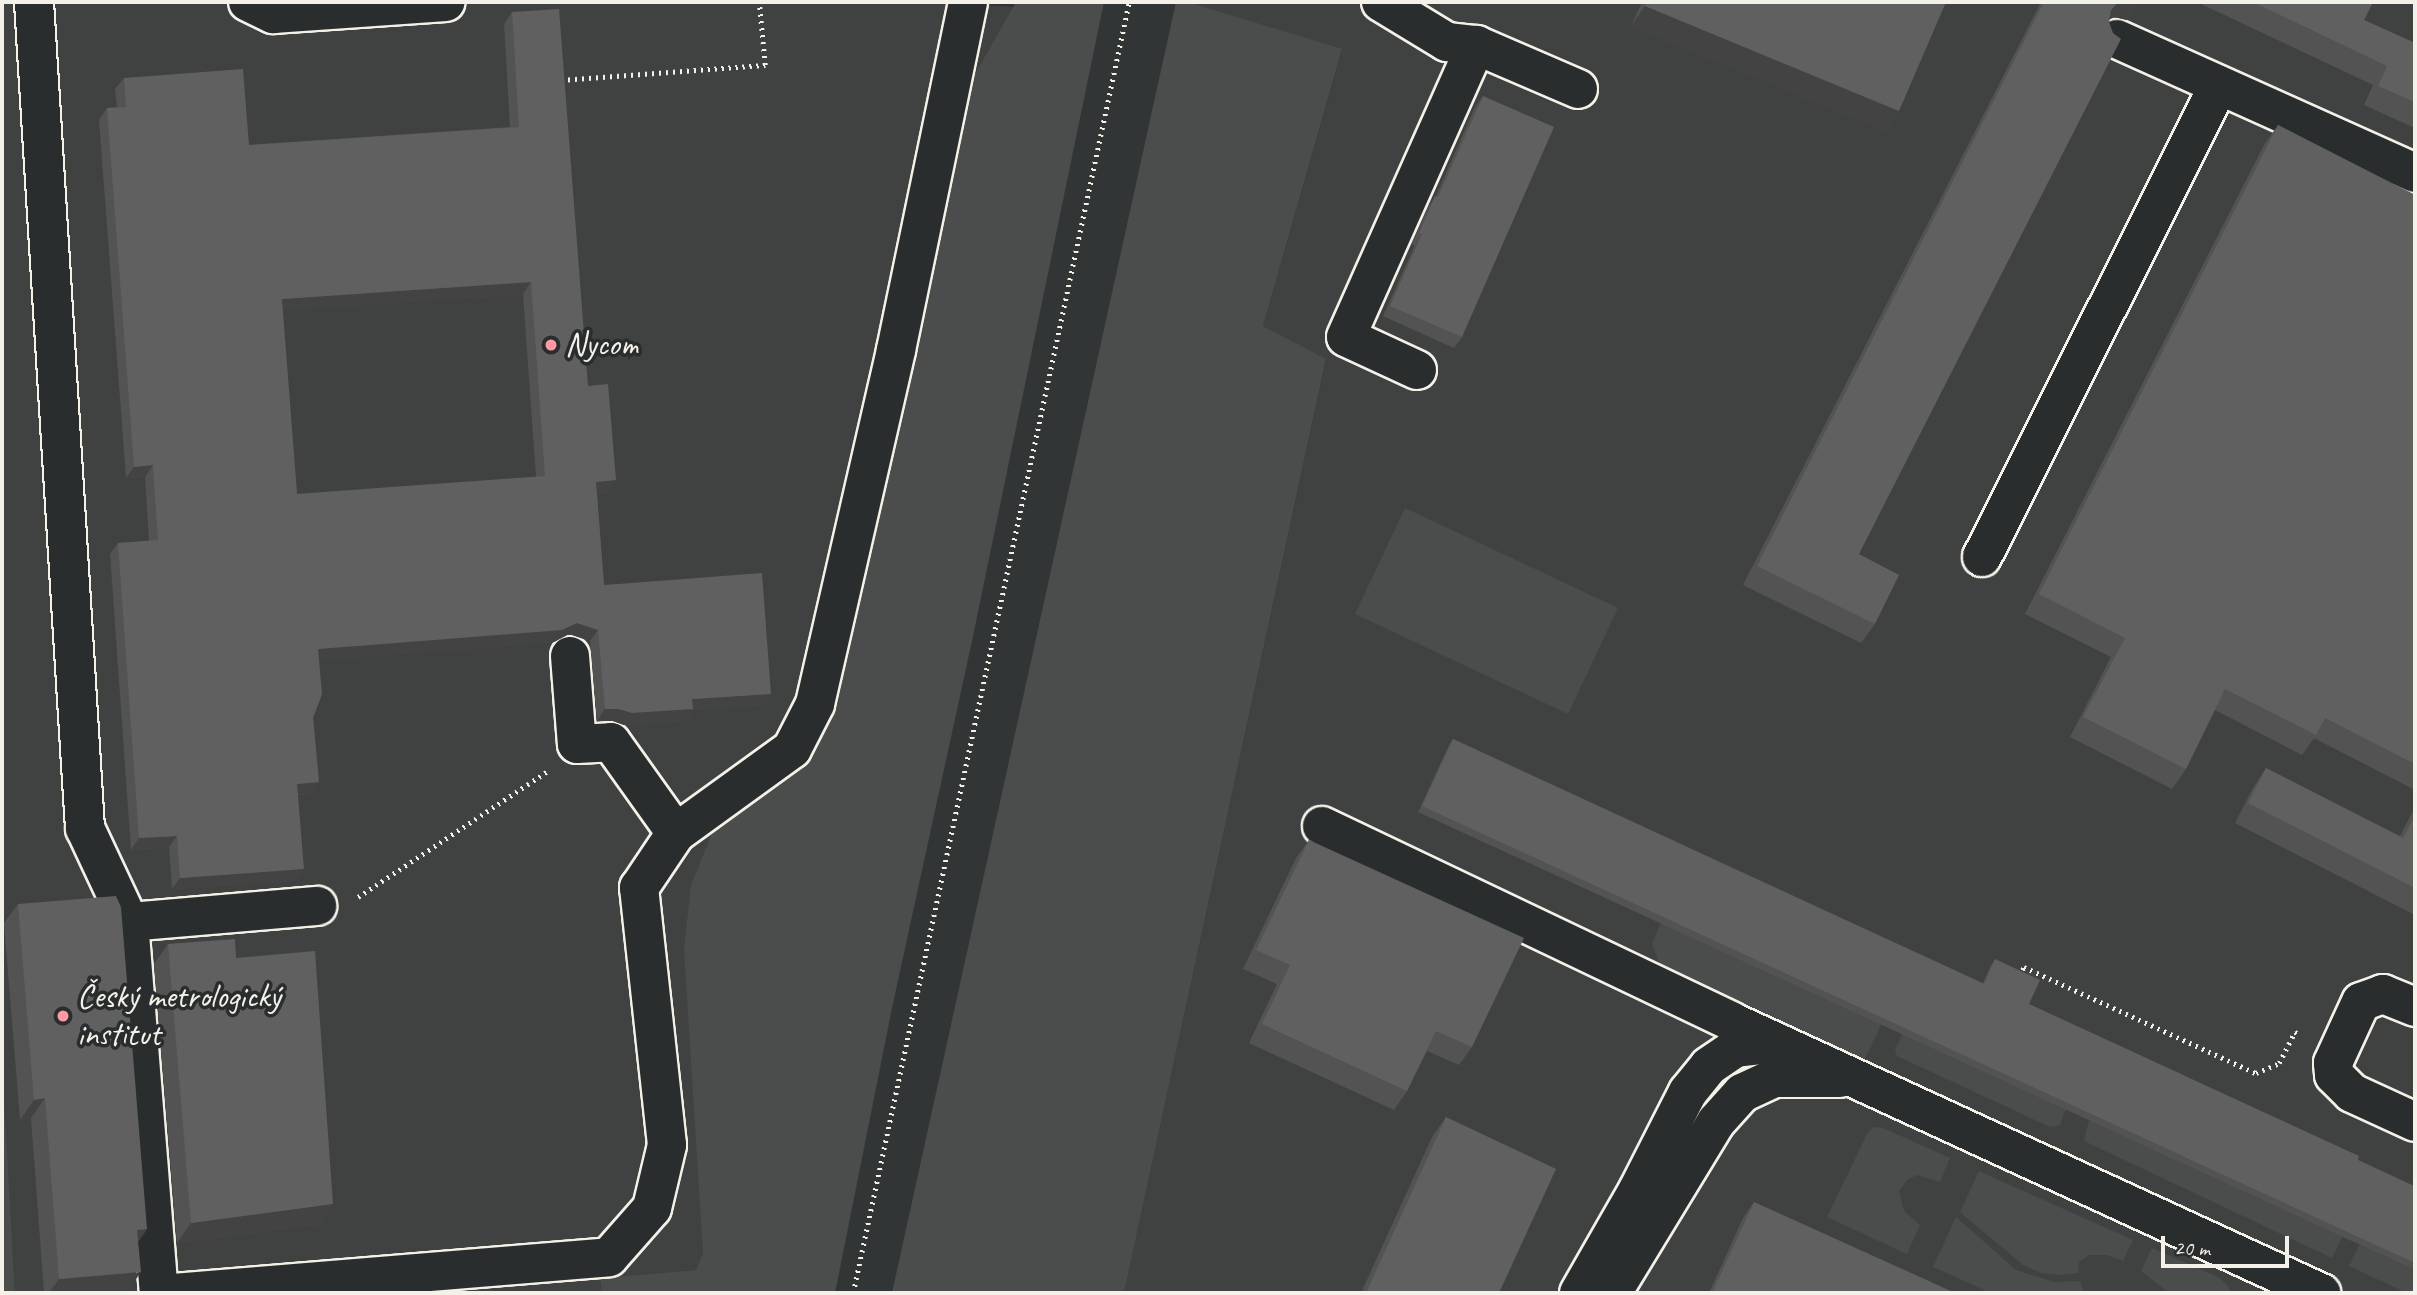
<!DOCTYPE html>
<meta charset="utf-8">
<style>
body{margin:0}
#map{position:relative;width:2417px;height:1295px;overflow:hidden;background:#323535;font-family:Caveat,sans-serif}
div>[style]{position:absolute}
.built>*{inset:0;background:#404242}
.green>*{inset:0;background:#4b4d4c}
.path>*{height:4.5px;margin-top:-2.25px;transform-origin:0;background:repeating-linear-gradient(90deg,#f4f1e8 0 2px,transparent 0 7px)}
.roads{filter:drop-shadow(2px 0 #f4f1e8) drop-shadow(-2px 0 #f4f1e8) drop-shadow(0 2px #f4f1e8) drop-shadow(0 -2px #f4f1e8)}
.minor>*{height:38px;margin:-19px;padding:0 19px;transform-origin:19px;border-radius:19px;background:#2a2d2e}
.wall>*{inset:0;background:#525352}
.shaded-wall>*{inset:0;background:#424342}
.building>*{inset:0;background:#5f605f}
.dots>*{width:19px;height:19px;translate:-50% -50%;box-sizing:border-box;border:4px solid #2a2d2e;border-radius:50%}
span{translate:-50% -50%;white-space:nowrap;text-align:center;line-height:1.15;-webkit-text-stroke:7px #2a2d2e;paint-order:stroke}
.poi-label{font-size:33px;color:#f4f1e8}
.left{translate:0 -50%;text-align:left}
.frame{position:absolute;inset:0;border:4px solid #f4f1e8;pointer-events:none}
.scale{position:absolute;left:2161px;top:1236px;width:128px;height:32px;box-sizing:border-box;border:4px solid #f4f1e8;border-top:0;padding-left:9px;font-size:21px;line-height:24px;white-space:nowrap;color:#f4f1e8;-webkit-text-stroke:5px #2a2d2e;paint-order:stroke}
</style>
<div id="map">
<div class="built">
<div style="clip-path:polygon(2px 2px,931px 2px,1015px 7px,974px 77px,841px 682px,814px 749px,767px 792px,698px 1142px,703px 1253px,696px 1270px,601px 1278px,602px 1293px,15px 1293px,2px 1059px)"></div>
<div style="clip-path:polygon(1188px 2px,2415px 2px,2415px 1293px,1124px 1293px,1326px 360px,1263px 326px,1342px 50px)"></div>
</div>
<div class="green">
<div style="clip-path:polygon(1016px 2px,1104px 2px,972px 641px,892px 1008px,835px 1293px,602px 1293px,600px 1278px,696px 1270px,703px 1253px,684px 949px,691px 885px,713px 831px,767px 792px,814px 749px,841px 682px,974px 76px)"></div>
<div style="clip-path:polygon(1176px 2px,1188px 2px,1342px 49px,1263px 326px,1326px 359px,1124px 1293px,892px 1293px)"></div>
<div style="clip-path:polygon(1405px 508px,1618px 608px,1568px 714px,1355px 614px)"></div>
<div style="clip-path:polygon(1661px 923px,1843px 1007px,1892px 1002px,1863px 1063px,1662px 970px,1652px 944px)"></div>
<div style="clip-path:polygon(1902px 1034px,2066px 1109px,2060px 1125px,2050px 1127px,1897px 1056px,1895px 1050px)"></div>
<div style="clip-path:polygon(2px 1059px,15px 1293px,2px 1293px)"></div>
<div style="clip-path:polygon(2089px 1120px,2346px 1229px,2332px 1258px,2084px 1141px)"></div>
<div style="clip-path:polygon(1874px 1127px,1883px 1128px,1950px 1158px,1940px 1182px,1917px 1175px,1907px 1180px,1899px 1191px,1904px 1211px,1920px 1225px,1907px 1254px,1827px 1217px,1868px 1132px)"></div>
<div style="clip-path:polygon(1979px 1171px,2133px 1240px,2123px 1261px,2107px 1255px,2089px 1255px,2079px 1262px,2078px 1273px,2060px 1275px,2041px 1273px,2023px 1265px,1960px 1212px)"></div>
<div style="clip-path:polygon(1956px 1217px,2016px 1270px,2054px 1282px,2080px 1281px,2084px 1293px,1991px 1293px,1933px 1267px)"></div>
<div style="clip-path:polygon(2363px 1237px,2382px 1255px,2415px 1270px,2415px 1293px,2407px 1293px,2349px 1266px)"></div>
<div style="clip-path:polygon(2152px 1248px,2220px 1278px,2229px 1287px,2229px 1293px,2169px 1293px,2141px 1271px)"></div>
</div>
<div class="path">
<div style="left:561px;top:80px;width:205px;rotate:-4.2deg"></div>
<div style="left:765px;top:65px;width:63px;rotate:-95.4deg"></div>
<div style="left:358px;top:897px;width:229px;rotate:-33.6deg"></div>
<div style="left:2019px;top:976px;width:10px;rotate:-61deg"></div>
<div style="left:2024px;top:967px;width:255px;rotate:24.6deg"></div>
<div style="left:2256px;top:1073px;width:25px;rotate:-23deg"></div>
<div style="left:2279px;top:1063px;width:35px;rotate:-63deg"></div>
<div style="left:2295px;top:1032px;width:6px;rotate:31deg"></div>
<div style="left:853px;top:1293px;width:1320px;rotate:-77.93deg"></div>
</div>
<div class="roads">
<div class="minor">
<div style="left:34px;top:2px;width:828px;rotate:86.47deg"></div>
<div style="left:85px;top:828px;width:104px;rotate:64.9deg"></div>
<div style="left:129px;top:922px;width:372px;rotate:85.4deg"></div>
<div style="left:248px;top:2px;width:28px;rotate:26deg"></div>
<div style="left:273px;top:14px;width:173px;rotate:-4deg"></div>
<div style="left:1381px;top:2px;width:77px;rotate:31.2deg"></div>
<div style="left:1447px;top:42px;width:29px;rotate:6deg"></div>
<div style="left:1476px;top:45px;width:111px;rotate:23.3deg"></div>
<div style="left:2117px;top:39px;width:327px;rotate:24.2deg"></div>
<div style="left:1417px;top:370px;width:78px;rotate:-155.1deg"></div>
<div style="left:1346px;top:337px;width:320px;rotate:-66deg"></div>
<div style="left:1982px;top:557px;width:528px;rotate:-63.34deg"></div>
<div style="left:570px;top:656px;width:88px;rotate:85.5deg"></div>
<div style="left:577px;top:744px;width:34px;rotate:-3deg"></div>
<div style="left:611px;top:742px;width:112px;rotate:54.5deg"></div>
<div style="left:1322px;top:826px;width:452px;rotate:25.5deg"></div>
<div style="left:1730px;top:1021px;width:651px;rotate:24.71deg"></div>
<div style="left:129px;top:922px;width:189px;rotate:-4.9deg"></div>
<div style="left:2415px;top:1007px;width:35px;rotate:-158deg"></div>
<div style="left:2383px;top:994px;width:23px;rotate:160deg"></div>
<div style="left:2361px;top:1002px;width:67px;rotate:114.7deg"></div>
<div style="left:2333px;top:1063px;width:12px;rotate:85deg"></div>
<div style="left:2334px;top:1075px;width:25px;rotate:45deg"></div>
<div style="left:2352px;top:1093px;width:69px;rotate:24.7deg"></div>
<div style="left:174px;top:1293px;width:436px;rotate:-4.7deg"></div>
<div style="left:609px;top:1257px;width:65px;rotate:-48.7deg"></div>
<div style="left:652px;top:1208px;width:65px;rotate:-76.6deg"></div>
<div style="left:667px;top:1145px;width:259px;rotate:-96.2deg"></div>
<div style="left:639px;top:888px;width:66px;rotate:-56.1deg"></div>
<div style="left:676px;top:833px;width:143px;rotate:-35.9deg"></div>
<div style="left:792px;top:749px;width:51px;rotate:-62.9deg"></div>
<div style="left:815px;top:704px;width:363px;rotate:-77.1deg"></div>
<div style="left:896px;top:350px;width:355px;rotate:-78.3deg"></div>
<div style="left:1579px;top:1293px;width:119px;rotate:-60.2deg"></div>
<div style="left:1638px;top:1190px;width:110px;rotate:-63deg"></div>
<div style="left:1688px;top:1092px;width:33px;rotate:-51deg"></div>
<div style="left:1709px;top:1066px;width:32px;rotate:-34deg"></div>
<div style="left:1736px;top:1048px;width:42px;rotate:-6.8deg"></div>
<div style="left:1612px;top:1293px;width:200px;rotate:-58.7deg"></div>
<div style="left:1716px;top:1122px;width:39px;rotate:-48deg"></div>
<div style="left:1742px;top:1093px;width:35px;rotate:-25deg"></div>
<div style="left:1774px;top:1078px;width:66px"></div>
</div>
</div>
<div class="wall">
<div style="clip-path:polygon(1642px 2px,1946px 2px,1886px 131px,1631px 26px)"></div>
<div style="clip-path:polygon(2041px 2px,2139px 2px,2127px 20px,2114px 17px,2110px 19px,1859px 554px,1875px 624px,1861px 643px,1743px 585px)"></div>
<div style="clip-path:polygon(2197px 2px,2373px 2px,2364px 20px,2415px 43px,2415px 128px,2364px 105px,2373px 85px)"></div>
<div style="clip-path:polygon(evenodd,512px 12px,588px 386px,616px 480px,608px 492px,597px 493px,604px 585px,771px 694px,763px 705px,692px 710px,685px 721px,624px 725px,610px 720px,597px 721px,590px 641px,569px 634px,554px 642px,319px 660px,313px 718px,319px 782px,311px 794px,298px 795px,295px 881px,172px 889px,169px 847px,131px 850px,110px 554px,118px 543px,149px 541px,145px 477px,126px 478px,99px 120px,107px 108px,117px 107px,115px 89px,124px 78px,249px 145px,510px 127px,504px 24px,512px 12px,523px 294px,536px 477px,297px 494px,282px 310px,523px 294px)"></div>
<div style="clip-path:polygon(1483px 96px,1462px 337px,1454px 348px,1383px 316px,1415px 245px,1412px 244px,1428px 207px,1436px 196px,1475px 107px)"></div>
<div style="clip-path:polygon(2278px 125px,2415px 195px,2415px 790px,2314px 738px,2302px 755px,2215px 710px,2186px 769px,2172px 789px,2070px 737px,2111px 657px,2025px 614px,2264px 145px)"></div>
<div style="clip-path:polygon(1453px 739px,1983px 983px,1991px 965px,1995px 959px,2029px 1004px,2358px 1160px,2414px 1186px,2415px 1184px,2415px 1270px,1418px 812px,1449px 745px)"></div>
<div style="clip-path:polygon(2266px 768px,2400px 836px,2415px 807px,2415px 915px,2235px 823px,2253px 788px)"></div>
<div style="clip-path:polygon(1309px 840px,1472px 1047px,1459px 1065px,1427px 1051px,1407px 1091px,1394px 1110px,1249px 1043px,1277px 984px,1243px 969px,1296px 858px)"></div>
<div style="clip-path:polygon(18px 904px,147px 1229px,138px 1242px,127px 1292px,111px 1293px,44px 1293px,31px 1118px,20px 1120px,4px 923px)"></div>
<div style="clip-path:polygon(168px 944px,236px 958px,320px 1224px,177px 1243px,154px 964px)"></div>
<div style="clip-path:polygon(1446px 1117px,1499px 1293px,1361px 1293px,1432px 1137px)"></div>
<div style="clip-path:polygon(1754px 1202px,1955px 1293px,1709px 1293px,1743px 1218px)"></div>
</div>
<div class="shaded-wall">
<div style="clip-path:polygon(2117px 2px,2139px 2px,2127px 20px,2114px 17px,2104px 22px,2097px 29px)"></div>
<div style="clip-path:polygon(1645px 6px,1899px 111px,1886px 131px,1631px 26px)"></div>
<div style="clip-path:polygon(531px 282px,523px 294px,273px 311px,282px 299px)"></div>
<div style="clip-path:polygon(153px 465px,145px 477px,126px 478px,134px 467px)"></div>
<div style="clip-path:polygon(616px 480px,608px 492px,588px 493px,596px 482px)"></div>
<div style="clip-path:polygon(577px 623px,598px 630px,590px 641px,569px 634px,554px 642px,310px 661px,318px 649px)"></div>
<div style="clip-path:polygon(771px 694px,763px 705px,692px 710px,685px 721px,624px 725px,610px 720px,597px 721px,605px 709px,692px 699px)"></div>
<div style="clip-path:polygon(319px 782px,311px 794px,289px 795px,297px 784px)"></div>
<div style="clip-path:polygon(177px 836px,169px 847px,131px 850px,139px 838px)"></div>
<div style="clip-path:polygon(304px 869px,295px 881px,172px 889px,180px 878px)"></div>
<div style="clip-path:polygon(45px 1098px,31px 1118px,20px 1120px,34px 1100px)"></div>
<div style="clip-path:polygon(333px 1204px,320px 1224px,177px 1243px,191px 1223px)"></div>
<div style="clip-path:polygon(147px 1229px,133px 1249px,137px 1230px)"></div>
<div style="clip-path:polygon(141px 1272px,127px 1292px,111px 1293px,49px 1293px,59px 1279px)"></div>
</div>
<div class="building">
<div style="clip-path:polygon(1647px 2px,1946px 2px,1899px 111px,1645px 6px)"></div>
<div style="clip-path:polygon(2044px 2px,2118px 2px,2111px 10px,2109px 22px,2113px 33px,2121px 39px,1859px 554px,1899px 575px,1875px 624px,1757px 566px)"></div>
<div style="clip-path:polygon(2253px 2px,2373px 2px,2364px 20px,2415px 43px,2415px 102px,2378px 86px,2387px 66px)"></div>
<div style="clip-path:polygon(evenodd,559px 9px,588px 386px,608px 384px,616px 480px,596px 482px,604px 585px,762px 573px,771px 694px,692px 699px,693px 709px,632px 713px,618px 709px,605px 709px,598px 630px,577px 623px,562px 630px,318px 649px,322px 694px,313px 718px,319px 782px,297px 784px,304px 869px,180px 878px,177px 836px,139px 838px,118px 543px,158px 540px,153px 465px,134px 467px,107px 108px,126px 107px,124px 78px,243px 69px,249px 145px,519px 127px,512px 12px,559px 9px,531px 282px,545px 476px,297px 494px,282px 299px,531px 282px)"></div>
<div style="clip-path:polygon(1483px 96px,1554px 127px,1462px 337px,1390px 306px,1422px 234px,1419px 233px,1435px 196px,1438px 197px)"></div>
<div style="clip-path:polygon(2278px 125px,2415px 195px,2415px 764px,2325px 718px,2316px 735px,2225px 689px,2186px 769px,2083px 717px,2125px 638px,2039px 594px)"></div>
<div style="clip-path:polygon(1453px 739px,1984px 984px,1995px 959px,2040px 980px,2029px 1004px,2359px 1156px,2358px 1160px,2414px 1186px,2415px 1184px,2415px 1263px,1422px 806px)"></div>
<div style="clip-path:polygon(2266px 768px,2403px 838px,2415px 815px,2415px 888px,2248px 803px)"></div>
<div style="clip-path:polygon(1309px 840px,1524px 938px,1472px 1047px,1436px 1031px,1407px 1091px,1262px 1024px,1290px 965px,1256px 950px)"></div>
<div style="clip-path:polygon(116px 896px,121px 907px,147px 1229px,137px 1230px,141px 1272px,59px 1279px,45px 1098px,34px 1100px,18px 904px)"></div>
<div style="clip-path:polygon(235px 939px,236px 958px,315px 951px,333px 1204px,191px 1223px,168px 944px)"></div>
<div style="clip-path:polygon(1446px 1117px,1556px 1169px,1499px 1293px,1366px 1293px)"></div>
<div style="clip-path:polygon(1754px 1202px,1955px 1293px,1712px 1293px)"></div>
</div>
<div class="dots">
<div style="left:551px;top:345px;background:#ff9aa2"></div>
<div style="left:63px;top:1016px;background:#ff9aa2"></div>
</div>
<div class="poi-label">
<span class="left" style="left:565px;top:345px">Nycom</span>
<span class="left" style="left:77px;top:1016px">Český metrologický<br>institut</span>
</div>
<div class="frame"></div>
<div class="scale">20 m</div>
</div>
